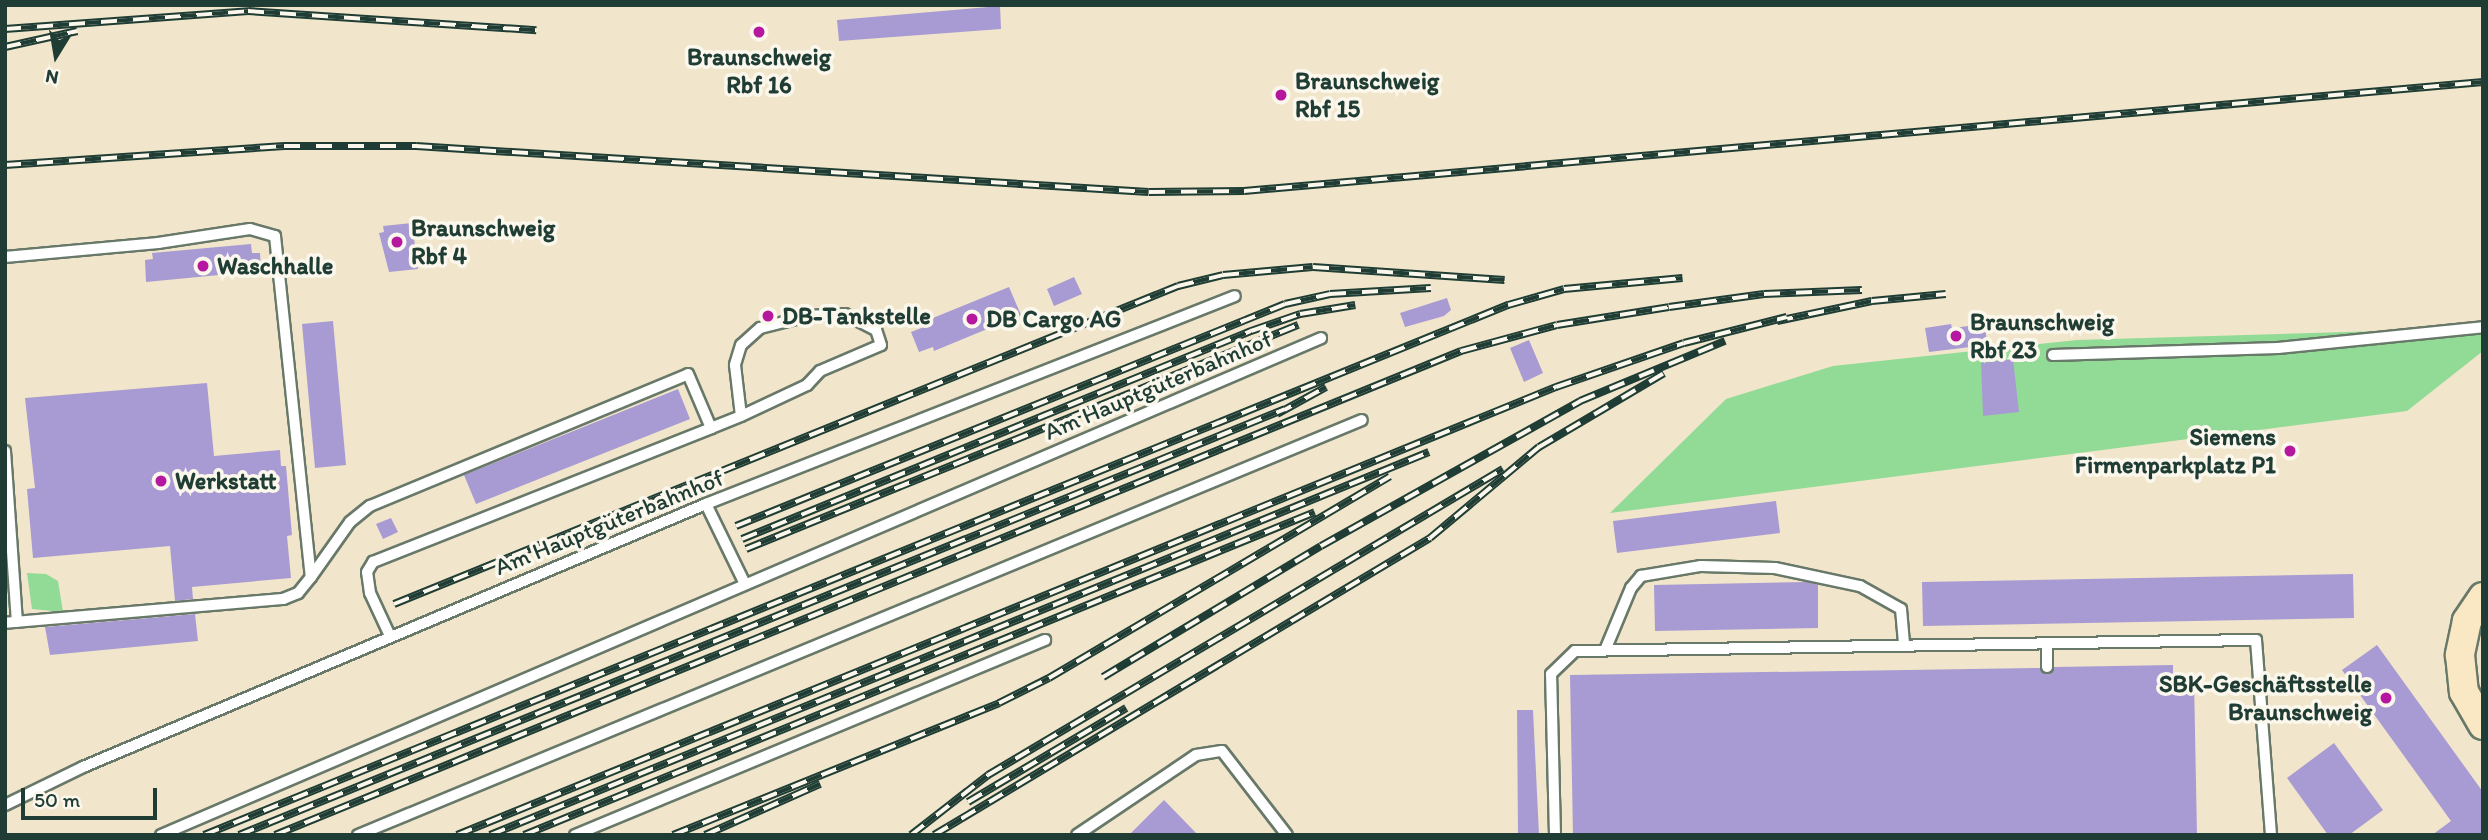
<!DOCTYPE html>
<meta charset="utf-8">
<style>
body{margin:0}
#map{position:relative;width:2488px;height:840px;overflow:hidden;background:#f1e6cb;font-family:Itim,sans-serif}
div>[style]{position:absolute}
.green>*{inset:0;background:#92db96}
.building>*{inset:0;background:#a89bd3}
.roads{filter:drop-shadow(2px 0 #687869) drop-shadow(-2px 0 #687869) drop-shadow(0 2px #687869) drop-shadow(0 -2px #687869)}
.lane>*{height:10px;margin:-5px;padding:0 5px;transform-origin:5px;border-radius:5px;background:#fff}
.secondary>*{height:28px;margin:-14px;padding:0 14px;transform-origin:14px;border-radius:14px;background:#fae7c3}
.rail>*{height:8px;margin-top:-4px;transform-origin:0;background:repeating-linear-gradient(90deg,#fbf7ec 0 16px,#1f3d34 0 32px);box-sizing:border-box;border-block:2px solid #1f3d34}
.dots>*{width:19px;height:19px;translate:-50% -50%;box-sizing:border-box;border:4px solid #fbf7ec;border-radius:50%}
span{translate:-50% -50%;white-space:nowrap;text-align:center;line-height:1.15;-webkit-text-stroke:7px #fbf7ec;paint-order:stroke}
.poi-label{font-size:24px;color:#1f3d34;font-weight:700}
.left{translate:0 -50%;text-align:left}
.right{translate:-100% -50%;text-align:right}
.street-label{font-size:24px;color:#1f3d34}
.frame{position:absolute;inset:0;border:7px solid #1f3d34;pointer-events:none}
.north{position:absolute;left:21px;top:21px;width:70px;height:70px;-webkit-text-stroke:5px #fbf7ec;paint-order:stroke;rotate:191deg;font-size:19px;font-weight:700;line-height:28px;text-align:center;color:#1f3d34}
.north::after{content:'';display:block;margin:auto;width:24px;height:32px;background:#1f3d34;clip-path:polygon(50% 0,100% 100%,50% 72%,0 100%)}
.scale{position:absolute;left:21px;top:788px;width:136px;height:32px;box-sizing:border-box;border:4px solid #1f3d34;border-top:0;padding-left:9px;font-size:21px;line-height:24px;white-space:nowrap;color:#1f3d34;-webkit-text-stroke:5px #fbf7ec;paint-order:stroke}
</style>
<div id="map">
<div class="green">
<div style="clip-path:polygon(2483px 328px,2483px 351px,2407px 411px,1610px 513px,1726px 399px,1833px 366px,2077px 340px)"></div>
<div style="clip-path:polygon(27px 573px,46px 574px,58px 581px,63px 612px,32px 609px)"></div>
</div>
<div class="building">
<div style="clip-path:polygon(1000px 6px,1001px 29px,839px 41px,837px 20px)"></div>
<div style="clip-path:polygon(412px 223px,418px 269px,389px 272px,379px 233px,384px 232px,383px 226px)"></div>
<div style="clip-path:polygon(251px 244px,252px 253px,260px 253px,261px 271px,146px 282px,145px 260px,153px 259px,152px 253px)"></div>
<div style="clip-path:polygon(1074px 277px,1082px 294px,1054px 306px,1047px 289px)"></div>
<div style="clip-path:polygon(1009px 287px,1021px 315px,934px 351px,933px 347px,919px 352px,911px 332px,924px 327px,923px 322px)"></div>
<div style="clip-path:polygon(1447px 298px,1451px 310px,1444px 316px,1405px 327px,1400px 313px)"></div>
<div style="clip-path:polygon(333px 321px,346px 465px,315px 468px,302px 324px)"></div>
<div style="clip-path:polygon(1951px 324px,1952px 328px,1985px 324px,1987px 345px,1929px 352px,1925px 328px)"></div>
<div style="clip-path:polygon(1529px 340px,1543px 373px,1524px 382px,1510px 348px)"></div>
<div style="clip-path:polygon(2013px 359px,2019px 412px,1983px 416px,1981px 363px)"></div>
<div style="clip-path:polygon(207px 383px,214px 456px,280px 450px,281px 466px,286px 466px,292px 535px,287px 536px,291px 578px,192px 587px,193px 599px,175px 601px,170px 546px,33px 558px,27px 489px,35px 488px,25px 398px)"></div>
<div style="clip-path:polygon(678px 389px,690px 419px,476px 504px,464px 475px)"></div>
<div style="clip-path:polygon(1776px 501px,1780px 533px,1617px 553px,1613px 521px)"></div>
<div style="clip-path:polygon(391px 518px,398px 532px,383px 539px,376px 524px)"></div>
<div style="clip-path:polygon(2353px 574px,2354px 618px,1923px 626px,1922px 582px)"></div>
<div style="clip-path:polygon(1807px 582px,1818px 585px,1818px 628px,1655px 631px,1654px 585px)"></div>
<div style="clip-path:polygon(195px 614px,198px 641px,50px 655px,45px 627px)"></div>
<div style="clip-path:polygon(2377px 645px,2483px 792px,2483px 835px,2432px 835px,2451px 821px,2342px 670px)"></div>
<div style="clip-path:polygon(2173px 665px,2173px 680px,2194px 679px,2197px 835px,1573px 835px,1570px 675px,2040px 668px,2048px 674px,2054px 667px)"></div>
<div style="clip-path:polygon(1517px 710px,1533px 710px,1539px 835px,1518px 835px)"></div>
<div style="clip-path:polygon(2334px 743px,2383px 810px,2349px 835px,2328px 835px,2287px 778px)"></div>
<div style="clip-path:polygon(1164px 800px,1198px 835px,1129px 835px)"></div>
</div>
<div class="roads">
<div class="lane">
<div style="left:5px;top:257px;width:154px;rotate:-5.2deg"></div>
<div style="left:158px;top:243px;width:93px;rotate:-8.7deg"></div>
<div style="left:250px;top:229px;width:26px;rotate:16deg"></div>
<div style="left:275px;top:236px;width:343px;rotate:84deg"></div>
<div style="left:311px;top:577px;width:21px;rotate:129deg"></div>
<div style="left:298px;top:593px;width:16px;rotate:158deg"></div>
<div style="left:283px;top:599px;width:279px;rotate:175.1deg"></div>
<div style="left:2053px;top:355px;width:225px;rotate:-1.8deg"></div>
<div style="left:2278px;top:348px;width:206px;rotate:-5.8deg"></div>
<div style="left:5px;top:451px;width:171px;rotate:86deg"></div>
<div style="left:706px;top:504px;width:89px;rotate:64deg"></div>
<div style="left:311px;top:577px;width:67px;rotate:-54.7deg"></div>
<div style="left:350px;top:522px;width:26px;rotate:-39deg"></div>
<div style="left:370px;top:506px;width:344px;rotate:-22.5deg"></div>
<div style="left:688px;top:374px;width:59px;rotate:66.9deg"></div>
<div style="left:390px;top:636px;width:47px;rotate:-114.9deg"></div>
<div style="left:370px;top:593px;width:21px;rotate:-98deg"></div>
<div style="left:367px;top:572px;width:12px;rotate:-59deg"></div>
<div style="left:373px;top:562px;width:364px;rotate:-21.6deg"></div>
<div style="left:711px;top:428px;width:32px;rotate:-22deg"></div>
<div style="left:741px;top:416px;width:73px;rotate:-25.2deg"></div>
<div style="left:807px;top:385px;width:19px;rotate:-47deg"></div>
<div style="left:820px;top:371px;width:66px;rotate:-23.1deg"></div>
<div style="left:881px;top:345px;width:16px;rotate:-108deg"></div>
<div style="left:876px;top:330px;width:35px;rotate:-153deg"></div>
<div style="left:845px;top:314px;width:37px;rotate:177deg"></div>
<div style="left:808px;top:316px;width:49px;rotate:166deg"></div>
<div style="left:760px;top:328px;width:25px;rotate:138deg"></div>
<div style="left:741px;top:345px;width:21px;rotate:107deg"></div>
<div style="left:735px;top:365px;width:51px;rotate:83.3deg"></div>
<div style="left:2047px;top:644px;width:23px;rotate:90deg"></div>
<div style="left:1606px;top:648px;width:65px;rotate:-67.4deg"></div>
<div style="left:1631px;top:588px;width:16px;rotate:-50deg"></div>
<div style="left:1641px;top:576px;width:61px;rotate:-9.5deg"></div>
<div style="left:1701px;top:566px;width:74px;rotate:1.5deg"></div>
<div style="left:1775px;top:568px;width:87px;rotate:12deg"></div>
<div style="left:1860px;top:586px;width:47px;rotate:29.3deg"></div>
<div style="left:1901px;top:609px;width:36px;rotate:85deg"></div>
<div style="left:5px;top:805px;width:87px;rotate:-26deg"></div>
<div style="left:83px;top:767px;width:676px;rotate:-22.89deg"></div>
<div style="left:706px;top:504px;width:568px;rotate:-21.46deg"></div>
<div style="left:161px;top:835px;width:1262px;rotate:-23.19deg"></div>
<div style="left:358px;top:835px;width:1086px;rotate:-22.46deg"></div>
<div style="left:575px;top:835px;width:509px;rotate:-22.53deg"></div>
<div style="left:1077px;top:835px;width:143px;rotate:-33.9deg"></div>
<div style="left:1196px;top:755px;width:26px;rotate:-9deg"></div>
<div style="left:1222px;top:751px;width:106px;rotate:52.3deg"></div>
<div style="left:1555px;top:835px;width:161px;rotate:-91.4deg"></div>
<div style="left:1551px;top:674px;width:33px;rotate:-44deg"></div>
<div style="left:1575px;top:651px;width:681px;rotate:-0.93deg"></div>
<div style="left:2256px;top:640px;width:196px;rotate:85.6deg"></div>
</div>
<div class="secondary">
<div style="left:2483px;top:597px;width:29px;rotate:124deg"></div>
<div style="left:2467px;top:621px;width:35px;rotate:102deg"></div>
<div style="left:2460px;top:655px;width:37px;rotate:84deg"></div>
<div style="left:2464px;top:692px;width:38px;rotate:60deg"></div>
</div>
</div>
<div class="rail">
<div style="left:5px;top:29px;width:244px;rotate:-4.2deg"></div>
<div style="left:248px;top:11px;width:289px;rotate:3.8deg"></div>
<div style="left:5px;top:47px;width:74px;rotate:-12.5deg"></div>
<div style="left:5px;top:165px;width:280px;rotate:-3.9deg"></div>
<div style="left:284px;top:146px;width:132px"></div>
<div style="left:416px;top:146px;width:734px;rotate:3.59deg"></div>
<div style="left:1149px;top:192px;width:95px;rotate:-0.6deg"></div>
<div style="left:1244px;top:191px;width:1244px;rotate:-5.03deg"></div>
<div style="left:1777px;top:321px;width:97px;rotate:-11.9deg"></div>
<div style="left:1872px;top:301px;width:74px;rotate:-5.4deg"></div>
<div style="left:1277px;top:414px;width:56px;rotate:-28.9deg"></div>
<div style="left:736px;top:526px;width:592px;rotate:-22.02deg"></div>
<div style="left:1285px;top:304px;width:46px;rotate:-12.5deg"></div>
<div style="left:1330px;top:294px;width:101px;rotate:-3.4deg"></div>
<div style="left:742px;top:539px;width:550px;rotate:-22.23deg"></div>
<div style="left:1251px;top:331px;width:52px;rotate:-19.1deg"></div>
<div style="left:1300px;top:314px;width:56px;rotate:-9.3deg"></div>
<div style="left:746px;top:549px;width:596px;rotate:-22.09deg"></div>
<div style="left:394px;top:604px;width:846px;rotate:-22.08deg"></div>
<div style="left:1178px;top:286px;width:46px;rotate:-13.7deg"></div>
<div style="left:1223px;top:275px;width:90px;rotate:-5.1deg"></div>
<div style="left:1313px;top:267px;width:192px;rotate:3.9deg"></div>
<div style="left:1103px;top:677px;width:254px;rotate:-31deg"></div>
<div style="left:1321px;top:546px;width:297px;rotate:-29.2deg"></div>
<div style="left:1580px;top:401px;width:157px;rotate:-22.5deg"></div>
<div style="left:968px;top:802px;width:184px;rotate:-30.7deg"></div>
<div style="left:204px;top:835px;width:1408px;rotate:-22.12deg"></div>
<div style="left:1508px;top:305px;width:58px;rotate:-15.9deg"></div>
<div style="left:1564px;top:289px;width:119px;rotate:-5.3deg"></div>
<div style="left:239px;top:835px;width:1129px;rotate:-22.16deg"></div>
<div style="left:275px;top:835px;width:1281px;rotate:-22.2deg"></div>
<div style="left:1461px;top:351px;width:99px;rotate:-15.2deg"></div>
<div style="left:1557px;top:325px;width:113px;rotate:-9.1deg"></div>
<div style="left:1669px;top:307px;width:96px;rotate:-7.8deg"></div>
<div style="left:1764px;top:294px;width:98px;rotate:-2.3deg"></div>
<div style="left:457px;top:835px;width:1187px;rotate:-22.18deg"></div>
<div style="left:1556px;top:387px;width:135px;rotate:-19deg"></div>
<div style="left:1684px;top:343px;width:106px;rotate:-14.2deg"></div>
<div style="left:490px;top:835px;width:1014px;rotate:-22.19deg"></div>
<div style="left:524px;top:835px;width:854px;rotate:-22.21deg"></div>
<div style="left:673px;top:835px;width:352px;rotate:-22deg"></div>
<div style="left:999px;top:703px;width:56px;rotate:-26.6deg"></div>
<div style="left:1049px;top:678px;width:396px;rotate:-30.6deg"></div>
<div style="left:705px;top:835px;width:126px;rotate:-23.9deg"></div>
<div style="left:911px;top:835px;width:98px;rotate:-37.9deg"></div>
<div style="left:988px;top:775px;width:599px;rotate:-30.72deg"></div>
<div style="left:934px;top:835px;width:578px;rotate:-30.91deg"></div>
<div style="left:1430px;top:538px;width:142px;rotate:-39.9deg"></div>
<div style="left:1539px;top:447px;width:145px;rotate:-30.6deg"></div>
</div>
<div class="dots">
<div style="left:759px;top:32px;background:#b5179e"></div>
<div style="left:1281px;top:95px;background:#b5179e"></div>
<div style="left:397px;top:242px;background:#b5179e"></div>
<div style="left:203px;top:266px;background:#b5179e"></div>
<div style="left:768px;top:316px;background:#b5179e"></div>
<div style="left:972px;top:319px;background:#b5179e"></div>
<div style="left:1956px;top:336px;background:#b5179e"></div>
<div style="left:2290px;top:451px;background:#b5179e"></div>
<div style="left:161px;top:481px;background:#b5179e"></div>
<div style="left:2386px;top:698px;background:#b5179e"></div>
</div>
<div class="poi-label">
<span style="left:759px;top:71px">Braunschweig<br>Rbf 16</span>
<span class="left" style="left:1295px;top:95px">Braunschweig<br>Rbf 15</span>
<span class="left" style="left:411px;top:242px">Braunschweig<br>Rbf 4</span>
<span class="left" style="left:217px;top:266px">Waschhalle</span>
<span class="left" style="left:782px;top:316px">DB-Tankstelle</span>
<span class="left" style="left:986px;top:319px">DB Cargo AG</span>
<span class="left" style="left:1970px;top:336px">Braunschweig<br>Rbf 23</span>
<span class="right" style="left:2276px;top:451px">Siemens<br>Firmenparkplatz P1</span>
<span class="left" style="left:175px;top:481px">Werkstatt</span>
<span class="right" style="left:2372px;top:698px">SBK-Geschäftsstelle<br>Braunschweig</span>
</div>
<div class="street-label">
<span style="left:1158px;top:385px;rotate:-23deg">Am Hauptgüterbahnhof</span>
<span style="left:609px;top:522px;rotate:-22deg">Am Hauptgüterbahnhof</span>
</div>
<div class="frame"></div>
<div class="north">N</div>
<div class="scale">50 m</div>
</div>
